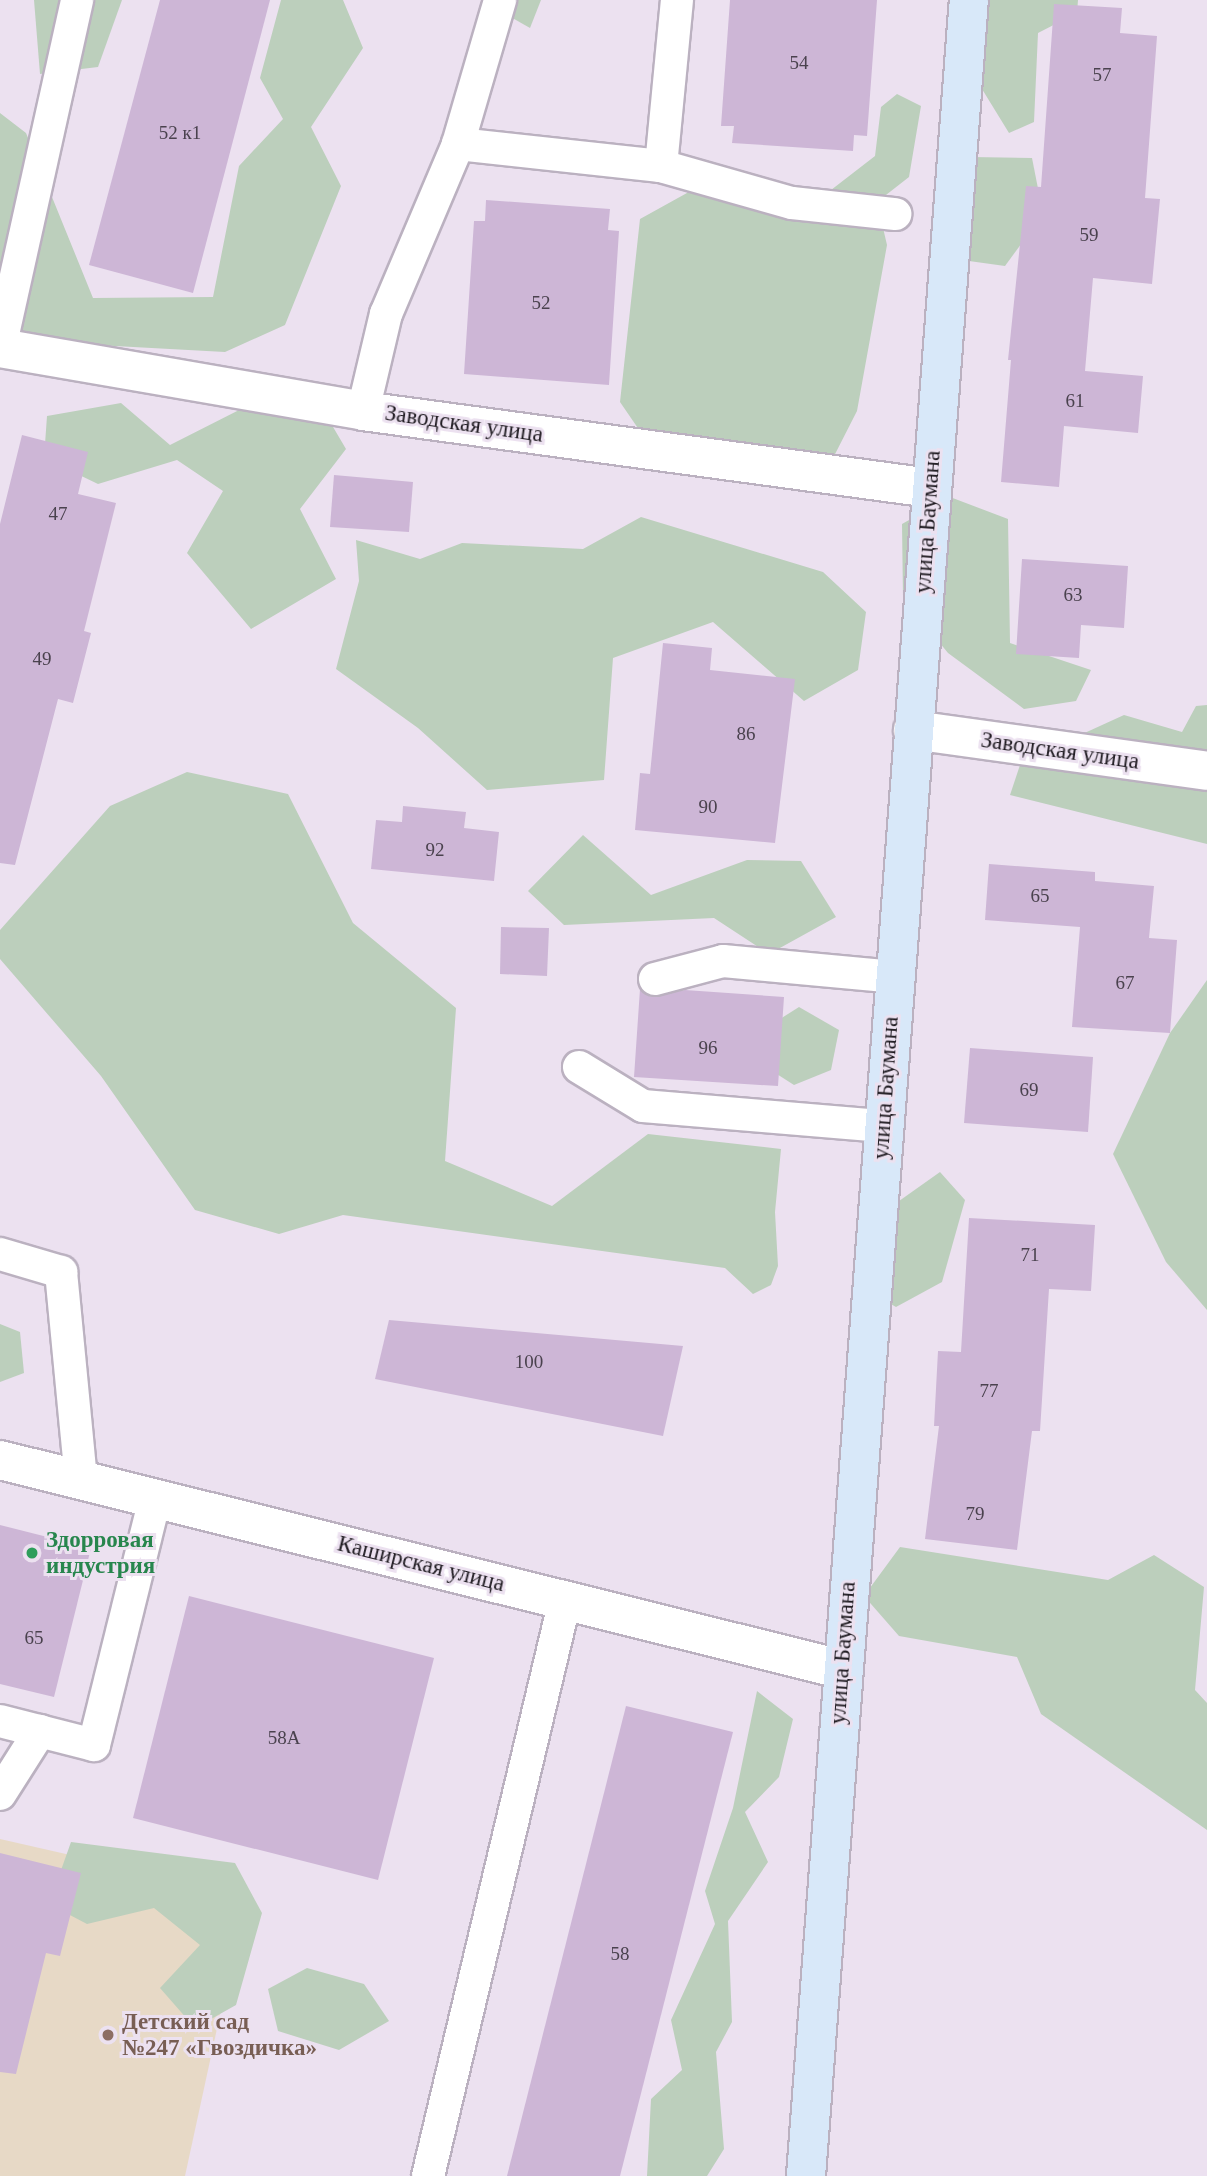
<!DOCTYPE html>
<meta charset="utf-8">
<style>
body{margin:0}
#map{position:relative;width:1207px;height:2176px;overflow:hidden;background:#ece1f0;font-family:"Times New Roman",serif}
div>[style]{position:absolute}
.education>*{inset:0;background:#e7d9c6}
.green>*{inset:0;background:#bccfbc}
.building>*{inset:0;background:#cdb6d6}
.roads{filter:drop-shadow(2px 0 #bbb1c0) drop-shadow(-2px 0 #bbb1c0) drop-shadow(0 2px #bbb1c0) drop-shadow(0 -2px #bbb1c0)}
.lane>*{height:32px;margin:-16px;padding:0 16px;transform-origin:16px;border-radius:16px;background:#fff}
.street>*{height:38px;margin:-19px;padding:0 19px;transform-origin:19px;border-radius:19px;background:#fff}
.secondary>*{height:38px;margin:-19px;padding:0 19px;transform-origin:19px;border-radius:19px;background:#d8e8f9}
.dots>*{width:19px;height:19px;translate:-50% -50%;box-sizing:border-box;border:4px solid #ece1f0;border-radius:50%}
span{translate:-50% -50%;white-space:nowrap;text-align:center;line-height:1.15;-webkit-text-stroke:6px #ece1f0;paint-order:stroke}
.number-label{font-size:19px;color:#4a424e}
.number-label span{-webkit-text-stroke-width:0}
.street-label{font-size:23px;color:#1f1b21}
.leisure-label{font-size:23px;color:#27864d;font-weight:700}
.left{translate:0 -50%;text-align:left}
.education-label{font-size:23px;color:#785e54;font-weight:700}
</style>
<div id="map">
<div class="education">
<div style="clip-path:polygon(0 1839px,246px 1895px,185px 2176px,0 2176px)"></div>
</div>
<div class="green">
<div style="clip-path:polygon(34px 0,122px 0,98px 67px,40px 74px)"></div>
<div style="clip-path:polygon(281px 0,343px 0,363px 48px,311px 127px,341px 186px,285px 325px,225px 352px,23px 341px,0 318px,0 113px,26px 133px,93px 298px,213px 297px,239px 166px,283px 119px,260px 78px)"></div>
<div style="clip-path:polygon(512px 0,541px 0,530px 28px,507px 15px)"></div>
<div style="clip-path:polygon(980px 0,1078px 0,1077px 13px,1038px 33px,1034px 122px,1009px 133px,974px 76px)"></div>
<div style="clip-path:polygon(897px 94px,921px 106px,909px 177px,877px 202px,887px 245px,857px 411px,831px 462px,644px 437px,620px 402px,640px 219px,696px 188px,800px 214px,875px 156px,881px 107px)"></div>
<div style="clip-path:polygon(971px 157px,1032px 158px,1043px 214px,1005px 266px,969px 261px,958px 223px)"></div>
<div style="clip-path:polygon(121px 403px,170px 445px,247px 406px,326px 415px,346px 449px,300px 509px,336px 579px,251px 629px,187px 553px,223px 491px,177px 460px,98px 484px,44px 458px,47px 416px)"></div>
<div style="clip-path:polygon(950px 497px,1008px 519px,1010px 643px,1091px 670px,1076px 701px,1024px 709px,948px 653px,903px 598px,902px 524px)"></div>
<div style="clip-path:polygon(641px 517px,823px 572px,866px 612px,858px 670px,804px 701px,713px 622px,613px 658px,604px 780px,487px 790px,418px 728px,336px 669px,359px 581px,356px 540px,420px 559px,462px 543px,583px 549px)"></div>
<div style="clip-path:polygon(1207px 705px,1207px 844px,1010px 795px,1021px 762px,1124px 715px,1182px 732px,1196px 706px)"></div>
<div style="clip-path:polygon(187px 772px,288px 794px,353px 923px,456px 1008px,445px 1161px,552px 1206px,648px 1134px,781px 1149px,775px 1212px,778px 1266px,771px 1285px,753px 1294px,725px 1268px,343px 1215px,279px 1234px,195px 1210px,101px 1076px,0 959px,0 930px,110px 806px)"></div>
<div style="clip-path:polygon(583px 835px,651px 895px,747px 860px,801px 861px,836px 917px,769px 954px,714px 918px,564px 925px,528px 891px)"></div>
<div style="clip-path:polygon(1207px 980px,1207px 1310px,1166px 1262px,1113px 1154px,1170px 1033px)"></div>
<div style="clip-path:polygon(799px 1007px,839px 1030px,831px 1070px,794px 1085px,755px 1060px,758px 1033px)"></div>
<div style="clip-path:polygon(940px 1172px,965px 1200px,942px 1282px,896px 1307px,856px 1284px,861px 1228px)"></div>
<div style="clip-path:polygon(0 1324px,20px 1332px,24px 1373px,0 1382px)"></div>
<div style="clip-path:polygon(900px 1547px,1108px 1580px,1154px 1555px,1204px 1587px,1195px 1690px,1207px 1703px,1207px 1830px,1041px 1714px,1017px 1657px,899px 1636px,864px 1596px)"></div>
<div style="clip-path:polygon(757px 1691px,793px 1719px,779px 1777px,745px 1812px,768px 1862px,728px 1921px,732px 2022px,716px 2052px,724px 2149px,707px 2176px,647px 2176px,651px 2099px,682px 2070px,671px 2020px,715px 1924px,705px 1891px,733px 1808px)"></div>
<div style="clip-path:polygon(71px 1842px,235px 1863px,262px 1913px,236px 2005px,195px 2028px,160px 1988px,200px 1945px,154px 1908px,87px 1924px,49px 1904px)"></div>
<div style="clip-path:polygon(307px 1968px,364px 1984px,389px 2021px,339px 2050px,278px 2031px,268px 1989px)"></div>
</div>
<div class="building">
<div style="clip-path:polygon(160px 0,270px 0,193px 293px,89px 265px)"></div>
<div style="clip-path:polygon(730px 0,877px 0,867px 136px,854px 135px,853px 151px,732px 143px,734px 126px,721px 126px)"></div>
<div style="clip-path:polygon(1054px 4px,1122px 8px,1120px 33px,1157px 36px,1145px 198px,1160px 199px,1152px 284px,1093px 278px,1085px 371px,1143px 376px,1138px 433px,1064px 426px,1059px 487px,1001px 482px,1011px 360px,1008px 360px,1026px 186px,1041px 187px)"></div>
<div style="clip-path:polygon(486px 200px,610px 209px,608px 230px,619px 231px,609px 385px,464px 374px,474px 221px,485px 221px)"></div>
<div style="clip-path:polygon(22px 435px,88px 452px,78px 494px,116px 503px,84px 631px,91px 633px,73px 703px,58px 699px,15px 865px,0 863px,0 524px)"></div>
<div style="clip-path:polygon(334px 475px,413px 482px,409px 532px,330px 527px)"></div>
<div style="clip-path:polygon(1022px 559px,1128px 566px,1124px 628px,1081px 625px,1079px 658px,1016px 654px)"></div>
<div style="clip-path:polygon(663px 643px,712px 648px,710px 670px,795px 679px,775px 843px,635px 830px,640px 773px,650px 774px)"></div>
<div style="clip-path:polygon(403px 806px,466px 812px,464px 828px,499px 832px,494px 881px,371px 869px,376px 820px,402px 822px)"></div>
<div style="clip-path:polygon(989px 864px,1095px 872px,1095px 881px,1154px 886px,1149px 938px,1177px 940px,1170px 1033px,1072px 1027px,1080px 927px,985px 920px)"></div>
<div style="clip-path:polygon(501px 927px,549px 928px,547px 976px,500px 974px)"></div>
<div style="clip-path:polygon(640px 989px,651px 997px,685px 990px,784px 997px,778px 1086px,634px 1077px)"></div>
<div style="clip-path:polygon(970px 1048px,1093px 1057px,1088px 1132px,964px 1123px)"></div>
<div style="clip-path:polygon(969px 1218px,1095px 1225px,1091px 1291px,1049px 1289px,1040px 1431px,1032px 1431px,1017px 1550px,925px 1539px,939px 1426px,934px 1426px,938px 1351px,961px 1352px)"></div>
<div style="clip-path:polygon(389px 1320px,683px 1346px,663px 1436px,375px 1379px)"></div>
<div style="clip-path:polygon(0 1525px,91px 1548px,54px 1697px,0 1684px)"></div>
<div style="clip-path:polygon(189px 1596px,434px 1658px,378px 1880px,133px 1818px)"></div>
<div style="clip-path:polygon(626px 1706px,733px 1732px,620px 2176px,507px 2176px)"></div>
<div style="clip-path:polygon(0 1853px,81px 1873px,60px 1956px,46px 1953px,16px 2074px,0 2072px)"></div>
</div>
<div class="roads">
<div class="lane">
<div style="left:458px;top:144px;width:204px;rotate:6.2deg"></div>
<div style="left:661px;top:166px;width:167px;rotate:-84.5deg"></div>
<div style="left:661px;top:166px;width:136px;rotate:15.8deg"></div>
<div style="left:792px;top:203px;width:104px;rotate:6.1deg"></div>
<div style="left:0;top:348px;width:356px;rotate:-77.5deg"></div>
<div style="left:363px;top:411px;width:100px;rotate:-76.7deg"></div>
<div style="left:386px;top:314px;width:185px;rotate:-67deg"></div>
<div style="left:458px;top:144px;width:150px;rotate:-73.7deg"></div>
<div style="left:655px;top:979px;width:70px;rotate:-14.8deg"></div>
<div style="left:723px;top:961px;width:172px;rotate:5.3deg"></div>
<div style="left:579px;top:1067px;width:75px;rotate:31.4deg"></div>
<div style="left:643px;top:1106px;width:241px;rotate:4.8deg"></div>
<div style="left:0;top:1254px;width:64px;rotate:16.4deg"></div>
<div style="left:61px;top:1272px;width:209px;rotate:84.5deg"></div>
<div style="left:0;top:1721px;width:97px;rotate:14.3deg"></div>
<div style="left:94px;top:1745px;width:254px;rotate:-76.1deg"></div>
<div style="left:0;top:1794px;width:75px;rotate:-57.6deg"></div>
<div style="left:428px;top:2176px;width:592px;rotate:-76.62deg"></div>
</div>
<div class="street">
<div style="left:0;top:348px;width:368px;rotate:9.8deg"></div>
<div style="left:363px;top:411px;width:572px;rotate:7.73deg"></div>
<div style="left:913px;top:730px;width:297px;rotate:7.9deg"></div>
<div style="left:0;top:1460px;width:867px;rotate:13.96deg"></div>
</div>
<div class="secondary">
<div style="left:806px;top:2176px;width:2182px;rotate:-85.72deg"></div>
</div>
</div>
<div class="dots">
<div style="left:32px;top:1553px;background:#2e9e5b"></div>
<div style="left:108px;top:2035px;background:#8d6e63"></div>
</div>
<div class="number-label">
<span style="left:799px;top:63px">54</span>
<span style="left:1102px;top:75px">57</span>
<span style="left:180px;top:133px">52 к1</span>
<span style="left:1089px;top:235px">59</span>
<span style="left:541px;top:303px">52</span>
<span style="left:1075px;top:401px">61</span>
<span style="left:58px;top:514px">47</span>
<span style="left:1073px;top:595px">63</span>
<span style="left:42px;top:659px">49</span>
<span style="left:746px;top:734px">86</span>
<span style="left:708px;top:807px">90</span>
<span style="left:435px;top:850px">92</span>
<span style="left:1040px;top:896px">65</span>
<span style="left:1125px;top:983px">67</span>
<span style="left:708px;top:1048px">96</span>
<span style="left:1029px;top:1090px">69</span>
<span style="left:1030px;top:1255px">71</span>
<span style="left:529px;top:1362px">100</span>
<span style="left:989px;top:1391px">77</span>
<span style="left:975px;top:1514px">79</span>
<span style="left:34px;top:1638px">65</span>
<span style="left:284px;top:1738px">58А</span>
<span style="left:620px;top:1954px">58</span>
</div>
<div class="street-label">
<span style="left:464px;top:424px;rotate:8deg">Заводская улица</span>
<span style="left:928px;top:522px;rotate:-86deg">улица Баумана</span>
<span style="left:1060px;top:751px;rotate:8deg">Заводская улица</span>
<span style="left:886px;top:1088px;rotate:-86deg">улица Баумана</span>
<span style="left:421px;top:1564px;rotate:14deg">Каширская улица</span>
<span style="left:843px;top:1653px;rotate:-86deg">улица Баумана</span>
</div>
<div class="leisure-label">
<span class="left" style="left:46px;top:1553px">Здорровая<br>индустрия</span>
</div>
<div class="education-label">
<span class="left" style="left:122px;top:2035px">Детский сад<br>№247 «Гвоздичка»</span>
</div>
</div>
